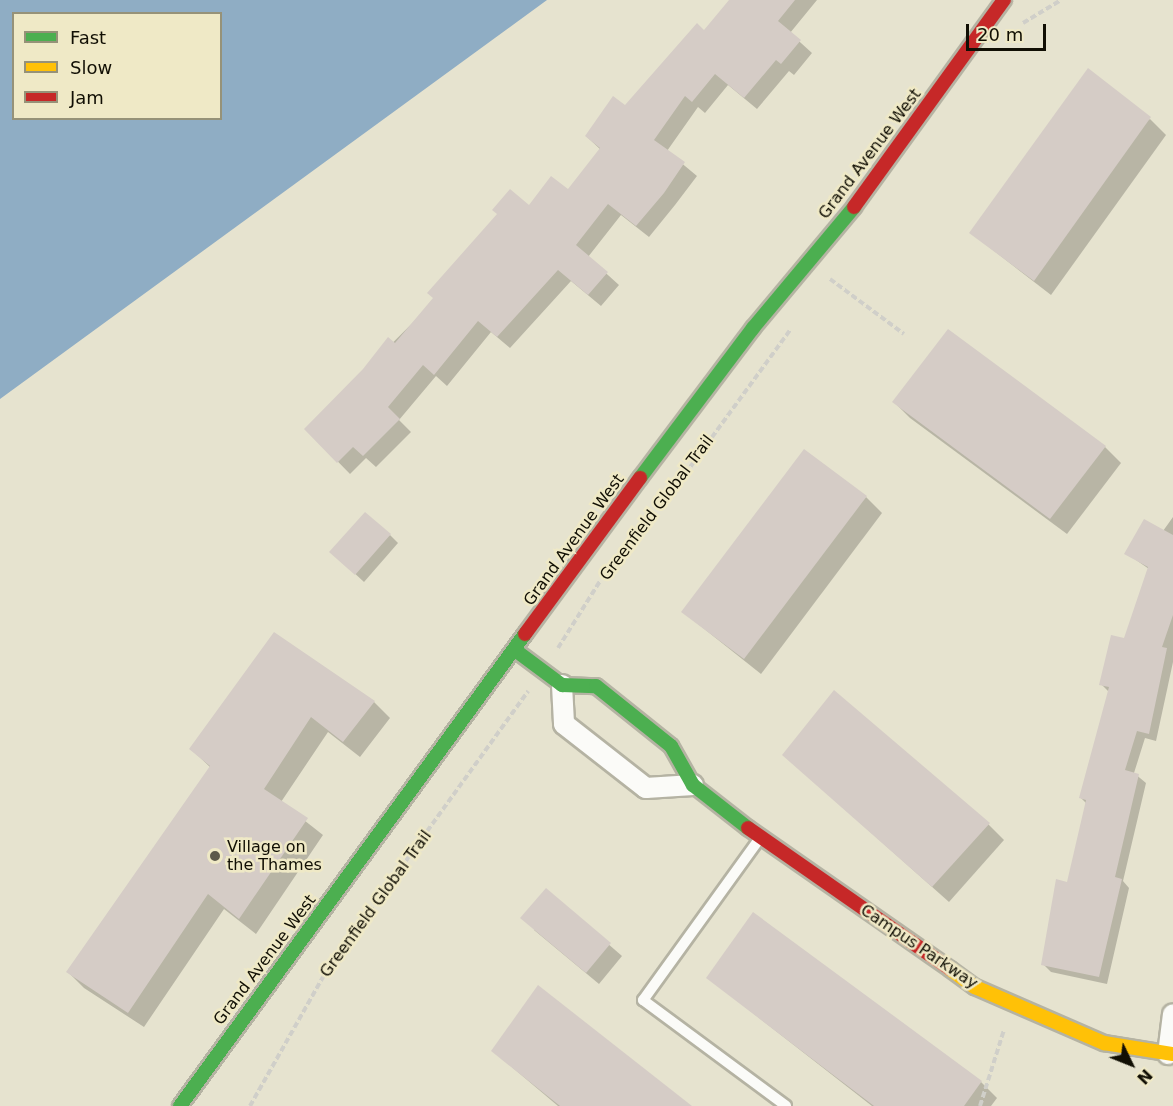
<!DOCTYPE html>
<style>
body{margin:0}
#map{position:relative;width:1173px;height:1106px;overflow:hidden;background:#e6e3cf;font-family:"DejaVu Sans",sans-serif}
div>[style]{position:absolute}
.water>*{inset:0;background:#8fadc4}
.shadow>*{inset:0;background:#0003}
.building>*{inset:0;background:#d5ccc6}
.path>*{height:4px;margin-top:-2px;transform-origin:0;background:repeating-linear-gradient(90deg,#d0cfc9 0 6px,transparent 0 9px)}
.roads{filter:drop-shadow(2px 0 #b5b3a3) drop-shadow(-2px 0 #b5b3a3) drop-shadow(0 2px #b5b3a3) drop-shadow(0 -2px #b5b3a3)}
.lane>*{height:10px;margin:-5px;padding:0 5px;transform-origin:5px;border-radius:5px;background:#fbfbf8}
.street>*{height:20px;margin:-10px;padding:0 10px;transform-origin:10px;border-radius:10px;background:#fbfbf8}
.fast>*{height:14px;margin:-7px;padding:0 7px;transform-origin:7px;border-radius:7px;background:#4caf50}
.slow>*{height:14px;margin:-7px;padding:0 7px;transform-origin:7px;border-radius:7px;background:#ffc107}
.jam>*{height:14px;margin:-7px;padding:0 7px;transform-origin:7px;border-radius:7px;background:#c62828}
.dots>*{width:16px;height:16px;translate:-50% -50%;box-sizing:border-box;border:3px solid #efe9c6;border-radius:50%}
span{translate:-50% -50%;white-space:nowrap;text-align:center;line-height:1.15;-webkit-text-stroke:5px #efe9c6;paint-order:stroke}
.street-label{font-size:16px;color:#110f04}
.poi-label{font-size:16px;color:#110f04}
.left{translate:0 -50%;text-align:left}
.legend{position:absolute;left:12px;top:12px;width:210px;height:108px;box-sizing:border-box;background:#efe9c6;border:2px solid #969278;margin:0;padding:8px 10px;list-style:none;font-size:18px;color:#110f04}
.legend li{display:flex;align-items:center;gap:12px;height:30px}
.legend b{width:30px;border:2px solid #969278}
.north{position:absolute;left:1101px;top:1034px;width:60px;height:60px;-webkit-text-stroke:4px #efe9c6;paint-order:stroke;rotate:133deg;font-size:16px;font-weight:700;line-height:24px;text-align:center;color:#110f04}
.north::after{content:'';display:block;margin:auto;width:21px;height:27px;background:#110f04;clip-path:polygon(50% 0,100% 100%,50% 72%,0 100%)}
.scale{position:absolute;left:966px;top:24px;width:80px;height:27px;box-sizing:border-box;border:3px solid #110f04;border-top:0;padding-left:8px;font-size:18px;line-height:21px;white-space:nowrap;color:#110f04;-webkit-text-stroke:4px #efe9c6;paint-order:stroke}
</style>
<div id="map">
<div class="water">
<div style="clip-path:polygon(evenodd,0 0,547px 0,0 399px,0 0,14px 14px,220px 14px,220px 118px,14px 118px,14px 14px)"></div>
</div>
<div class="shadow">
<div style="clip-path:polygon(730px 0,817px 0,790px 33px,812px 53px,794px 75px,789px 71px,757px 109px,728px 85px,705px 113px,698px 107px,667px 151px,697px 176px,675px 205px,649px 237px,621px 215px,588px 257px,619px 285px,601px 306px,571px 281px,510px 348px,491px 332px,447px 386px,436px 376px,399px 420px,411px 432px,376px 467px,366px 458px,350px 474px,306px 429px,529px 207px,569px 191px,601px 150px,586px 136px,626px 108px,704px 32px)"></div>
<div style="clip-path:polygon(1150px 119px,1166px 135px,1051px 295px,971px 233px)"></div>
<div style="clip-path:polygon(948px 331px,1105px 447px,1121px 463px,1067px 534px,910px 418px,894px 402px)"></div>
<div style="clip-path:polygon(866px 497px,882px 513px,761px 674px,683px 612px)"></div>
<div style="clip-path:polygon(1173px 517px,1173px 662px,1156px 741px,1145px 738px,1134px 773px,1146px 783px,1123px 881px,1129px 888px,1107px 984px,1051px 972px,1043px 964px,1068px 884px,1086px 803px,1081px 798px,1109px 692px,1101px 684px,1125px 640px,1149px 569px,1126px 553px,1163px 531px)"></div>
<div style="clip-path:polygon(390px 535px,398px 543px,364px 582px,337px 557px)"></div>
<div style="clip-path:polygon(274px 634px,374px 702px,390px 718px,360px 757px,328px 732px,281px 802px,323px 835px,256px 934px,224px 909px,144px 1027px,84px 988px,68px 972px,211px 768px,191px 749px)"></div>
<div style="clip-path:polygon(784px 755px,988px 824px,1004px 840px,949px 902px)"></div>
<div style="clip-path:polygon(546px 890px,622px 956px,599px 984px,534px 930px)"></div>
<div style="clip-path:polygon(708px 978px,981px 1082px,997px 1098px,991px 1106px,872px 1106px)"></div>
<div style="clip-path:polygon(493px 1051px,689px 1106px,558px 1106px)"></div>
</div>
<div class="building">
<div style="clip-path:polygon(729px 0,795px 0,778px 21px,801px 40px,781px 64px,776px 60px,744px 98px,715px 74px,692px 102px,685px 96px,654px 140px,685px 162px,664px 193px,636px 226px,608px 204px,576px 245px,608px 272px,588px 295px,558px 270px,497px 337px,478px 321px,434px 375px,423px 365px,388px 407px,400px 419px,363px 456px,353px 447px,337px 463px,304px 429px,363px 369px,388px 337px,395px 343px,433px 298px,427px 293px,497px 214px,492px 210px,510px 189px,529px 205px,551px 176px,568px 189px,600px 148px,585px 136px,613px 96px,625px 105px,697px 23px,704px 30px)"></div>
<div style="clip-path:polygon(1088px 68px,1151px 117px,1034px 281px,969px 233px)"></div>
<div style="clip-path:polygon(948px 329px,1106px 446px,1050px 519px,892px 402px)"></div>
<div style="clip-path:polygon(804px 449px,867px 496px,744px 659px,681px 612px)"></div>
<div style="clip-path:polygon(365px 512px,391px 534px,355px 575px,329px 552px)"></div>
<div style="clip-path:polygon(1144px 519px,1173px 535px,1173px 615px,1162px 647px,1167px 648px,1149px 734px,1137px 731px,1125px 770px,1139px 774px,1115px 877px,1122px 879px,1099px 977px,1041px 965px,1056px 879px,1067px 882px,1086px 800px,1079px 798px,1109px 687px,1099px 685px,1111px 635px,1124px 638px,1148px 567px,1124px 554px)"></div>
<div style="clip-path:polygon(274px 632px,375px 701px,343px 742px,311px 717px,264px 789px,308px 818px,239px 919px,208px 894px,128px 1013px,66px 972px,210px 766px,189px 749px)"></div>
<div style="clip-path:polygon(834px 690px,990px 823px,932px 887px,782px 755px)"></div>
<div style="clip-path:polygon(546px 888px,611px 943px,586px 973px,520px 918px)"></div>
<div style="clip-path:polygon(753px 912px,982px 1081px,964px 1106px,874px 1106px,706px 978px)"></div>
<div style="clip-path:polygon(538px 985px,692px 1106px,560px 1106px,491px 1051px)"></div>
</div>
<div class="path">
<div style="left:1023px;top:23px;width:44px;rotate:-31.2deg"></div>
<div style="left:830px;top:279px;width:92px;rotate:36.6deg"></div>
<div style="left:622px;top:551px;width:91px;rotate:-50.4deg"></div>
<div style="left:680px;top:481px;width:187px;rotate:-53.9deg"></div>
<div style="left:558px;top:648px;width:79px;rotate:-57.9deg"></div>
<div style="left:250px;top:1106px;width:156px;rotate:-60.5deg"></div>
<div style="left:327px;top:970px;width:344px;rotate:-54.2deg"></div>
<div style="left:980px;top:1106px;width:80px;rotate:-72.5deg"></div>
</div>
<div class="roads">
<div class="lane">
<div style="left:760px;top:838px;width:200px;rotate:125.8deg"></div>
<div style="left:643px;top:1000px;width:178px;rotate:36.5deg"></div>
</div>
<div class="street">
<div style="left:562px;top:685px;width:39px;rotate:87deg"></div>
<div style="left:564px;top:724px;width:104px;rotate:38deg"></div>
<div style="left:646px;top:788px;width:47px;rotate:-3.7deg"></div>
<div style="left:1168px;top:1054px;width:40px;rotate:-82.9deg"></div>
</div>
<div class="fast">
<div style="left:640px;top:478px;width:188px;rotate:-53deg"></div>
<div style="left:753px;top:328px;width:158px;rotate:-50.1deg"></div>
<div style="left:515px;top:650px;width:59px;rotate:36.7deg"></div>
<div style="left:562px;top:685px;width:34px;rotate:2deg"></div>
<div style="left:596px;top:686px;width:96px;rotate:38.7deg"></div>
<div style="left:671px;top:746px;width:45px;rotate:60.6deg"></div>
<div style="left:693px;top:785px;width:70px;rotate:38deg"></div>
<div style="left:180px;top:1106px;width:585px;rotate:-53.84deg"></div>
</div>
<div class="slow">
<div style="left:950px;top:969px;width:31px;rotate:36deg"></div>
<div style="left:975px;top:987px;width:141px;rotate:23.5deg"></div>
<div style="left:1104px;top:1043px;width:70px;rotate:9.1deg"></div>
</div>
<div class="jam">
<div style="left:854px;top:207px;width:256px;rotate:-54.1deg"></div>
<div style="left:525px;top:634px;width:194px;rotate:-53.6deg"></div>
<div style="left:748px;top:828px;width:246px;rotate:34.9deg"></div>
</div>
</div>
<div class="dots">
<div style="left:215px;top:856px;background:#5c594b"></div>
</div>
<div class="street-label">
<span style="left:870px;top:154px;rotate:-53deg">Grand Avenue West</span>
<span style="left:657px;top:508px;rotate:-53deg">Greenfield Global Trail</span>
<span style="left:574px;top:540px;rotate:-54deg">Grand Avenue West</span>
<span style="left:376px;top:904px;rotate:-54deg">Greenfield Global Trail</span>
<span style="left:919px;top:947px;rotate:34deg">Campus Parkway</span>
<span style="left:265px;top:960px;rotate:-53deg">Grand Avenue West</span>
</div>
<div class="poi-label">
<span class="left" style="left:227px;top:856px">Village on<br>the Thames</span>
</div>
<ul class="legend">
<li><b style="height:8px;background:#4caf50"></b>Fast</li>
<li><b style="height:8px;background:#ffc107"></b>Slow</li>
<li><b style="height:8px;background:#c62828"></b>Jam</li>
</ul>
<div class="north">N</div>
<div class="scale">20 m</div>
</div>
